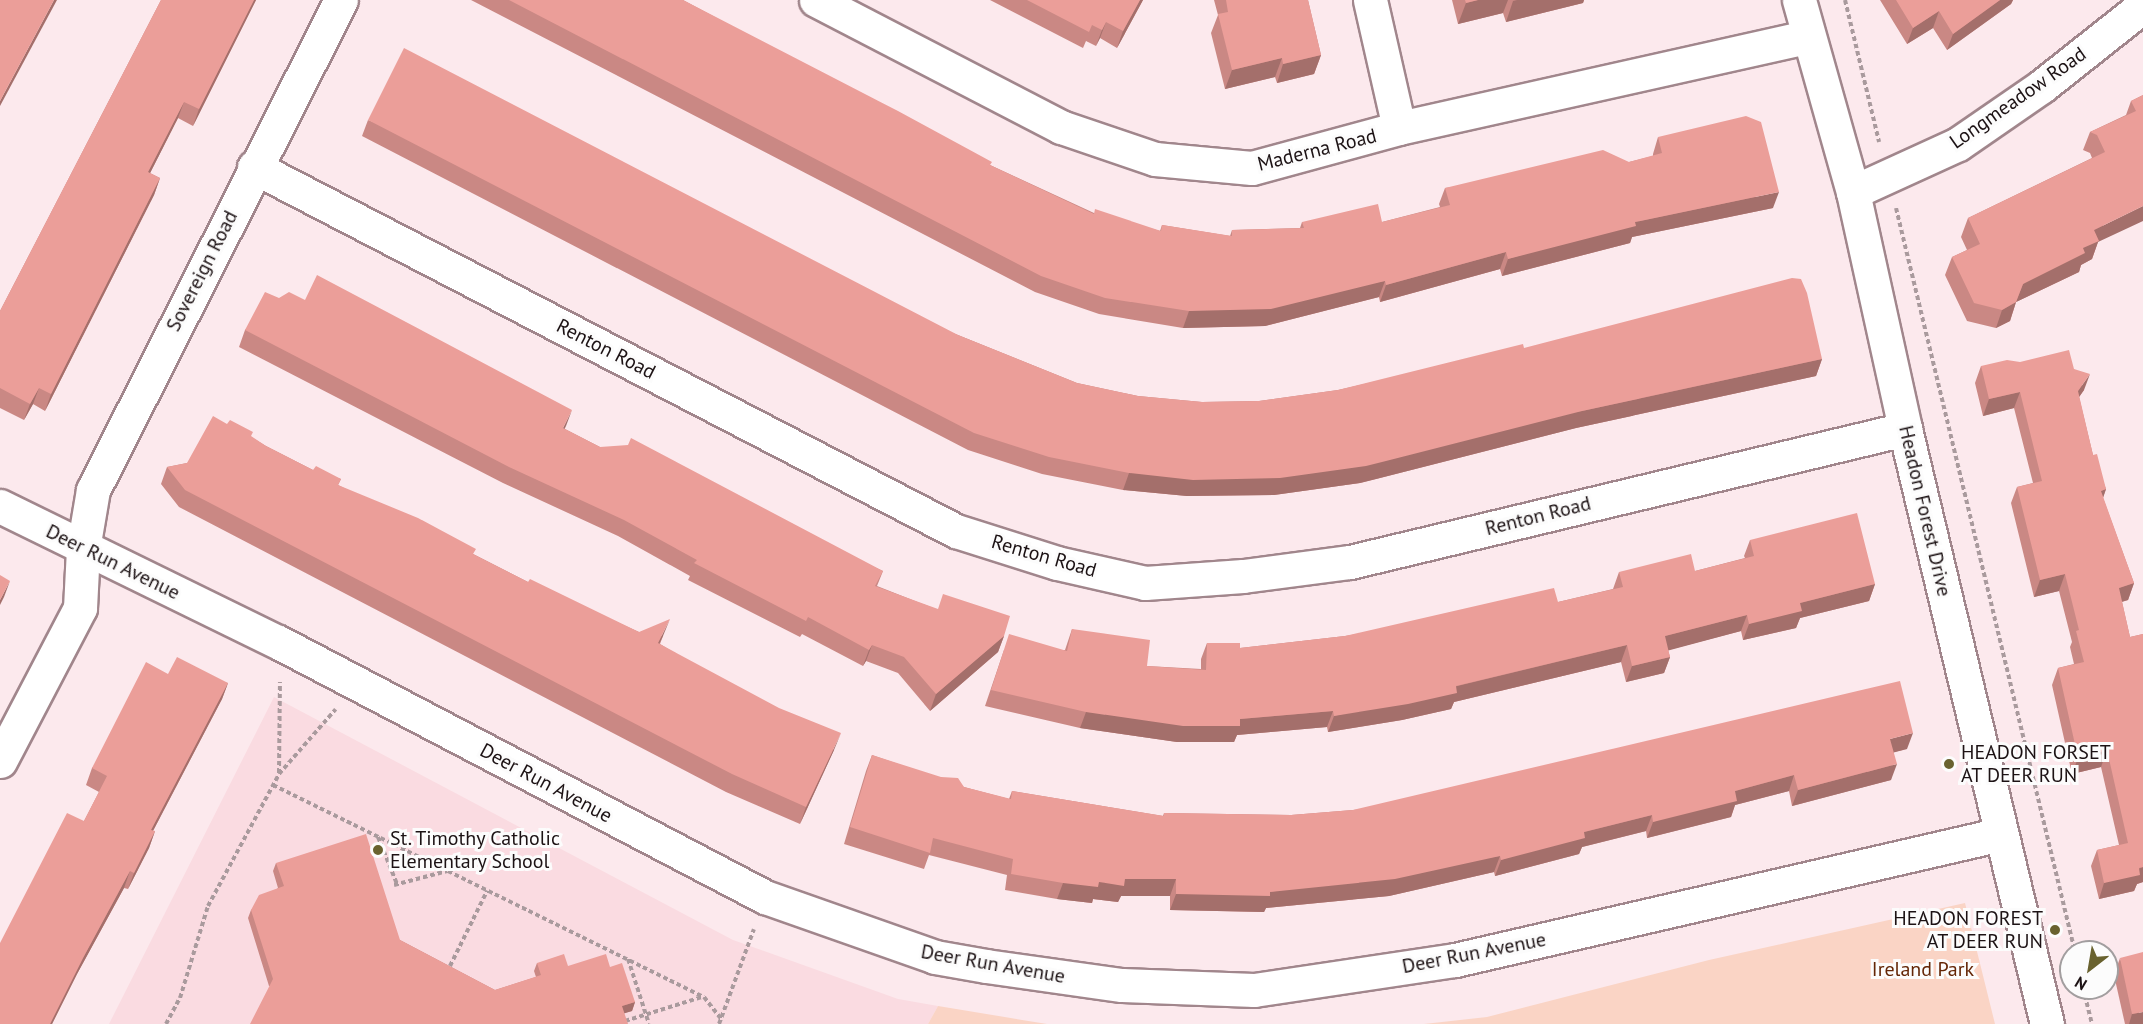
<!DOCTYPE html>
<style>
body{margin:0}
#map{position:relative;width:2143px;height:1024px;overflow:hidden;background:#fce9ed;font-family:"PT Sans",sans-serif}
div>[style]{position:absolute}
.built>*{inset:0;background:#fadbe1}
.green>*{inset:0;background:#fad4c5}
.path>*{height:4px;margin-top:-2px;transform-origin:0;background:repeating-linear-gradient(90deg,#a99a9d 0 4.5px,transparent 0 7.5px)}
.roads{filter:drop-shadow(2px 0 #a1868c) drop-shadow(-2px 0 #a1868c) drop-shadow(0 2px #a1868c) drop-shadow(0 -2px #a1868c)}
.minor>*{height:33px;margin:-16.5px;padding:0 16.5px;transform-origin:16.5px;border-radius:16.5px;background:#fff}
.wall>*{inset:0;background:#ca8884}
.shaded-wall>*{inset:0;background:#a46f6b}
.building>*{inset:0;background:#eb9e99}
.dots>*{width:16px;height:16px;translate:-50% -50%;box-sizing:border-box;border:3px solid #fcfcfc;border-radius:50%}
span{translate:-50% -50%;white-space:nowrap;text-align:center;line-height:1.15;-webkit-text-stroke:6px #fcfcfc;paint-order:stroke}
.street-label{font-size:20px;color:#1c1214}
.poi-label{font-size:20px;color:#1c1214}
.left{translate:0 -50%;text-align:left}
.right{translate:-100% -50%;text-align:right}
.park-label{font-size:20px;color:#642606}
.north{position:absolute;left:2059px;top:940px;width:60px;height:60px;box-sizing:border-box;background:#fcfcfc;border:2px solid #a29e9f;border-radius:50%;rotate:211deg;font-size:16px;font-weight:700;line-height:24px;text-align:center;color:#1c1214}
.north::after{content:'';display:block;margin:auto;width:21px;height:27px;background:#69622f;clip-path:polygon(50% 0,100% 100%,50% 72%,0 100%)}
</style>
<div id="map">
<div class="built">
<div style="clip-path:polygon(274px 697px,733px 940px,898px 999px,938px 1006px,928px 1024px,109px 1024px)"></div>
</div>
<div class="green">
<div style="clip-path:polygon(1965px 903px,1995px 1024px,1424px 1024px,1487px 1017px,1709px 960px)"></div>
<div style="clip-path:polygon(938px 1006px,1047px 1024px,928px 1024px)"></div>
</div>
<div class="path">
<div style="left:1845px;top:0;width:146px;rotate:76.5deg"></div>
<div style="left:1896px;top:208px;width:765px;rotate:76.47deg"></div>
<div style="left:279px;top:773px;width:91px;rotate:-89.4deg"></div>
<div style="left:273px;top:785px;width:480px;rotate:26.2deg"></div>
<div style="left:704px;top:997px;width:28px;rotate:52deg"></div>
<div style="left:378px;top:837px;width:51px;rotate:68deg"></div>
<div style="left:394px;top:885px;width:55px;rotate:-14.8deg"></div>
<div style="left:628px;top:959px;width:68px;rotate:72.1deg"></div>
<div style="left:450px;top:966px;width:84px;rotate:-63.7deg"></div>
<div style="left:2083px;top:988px;width:37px;rotate:76deg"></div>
<div style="left:625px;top:1021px;width:81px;rotate:-17.3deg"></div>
<div style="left:166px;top:1024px;width:30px;rotate:-62deg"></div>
<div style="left:180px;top:998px;width:96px;rotate:-73.1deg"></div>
<div style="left:208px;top:906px;width:150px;rotate:-61.7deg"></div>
<div style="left:279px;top:774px;width:86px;rotate:-48.8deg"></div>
<div style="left:719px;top:1024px;width:101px;rotate:-69.8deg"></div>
</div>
<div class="roads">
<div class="minor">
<div style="left:816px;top:0;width:276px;rotate:27.4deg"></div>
<div style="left:1061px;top:127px;width:99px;rotate:18.8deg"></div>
<div style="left:1155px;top:159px;width:97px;rotate:5.3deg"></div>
<div style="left:1252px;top:168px;width:152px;rotate:-15.2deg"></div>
<div style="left:1399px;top:128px;width:418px;rotate:-12.6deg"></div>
<div style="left:1370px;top:0;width:131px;rotate:77.2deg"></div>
<div style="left:1799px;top:0;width:199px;rotate:74.3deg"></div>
<div style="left:1853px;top:192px;width:243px;rotate:77.6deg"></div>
<div style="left:1905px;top:429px;width:612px;rotate:76.58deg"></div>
<div style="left:254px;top:167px;width:791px;rotate:27.41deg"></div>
<div style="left:956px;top:531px;width:106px;rotate:17.6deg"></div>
<div style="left:1057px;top:563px;width:90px;rotate:12.8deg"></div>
<div style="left:1145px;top:583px;width:98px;rotate:-4.1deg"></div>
<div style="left:1243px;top:576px;width:108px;rotate:-7.5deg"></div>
<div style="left:1350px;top:562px;width:571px;rotate:-13.48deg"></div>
<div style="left:1853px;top:192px;width:115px;rotate:-24.6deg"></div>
<div style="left:1958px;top:144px;width:102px;rotate:-34.6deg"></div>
<div style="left:2042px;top:86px;width:129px;rotate:-38.4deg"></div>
<div style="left:0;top:506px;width:309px;rotate:26.1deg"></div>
<div style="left:278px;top:642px;width:550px;rotate:27.64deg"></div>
<div style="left:765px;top:897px;width:180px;rotate:19.4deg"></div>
<div style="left:935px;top:957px;width:52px;rotate:10deg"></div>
<div style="left:986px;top:966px;width:137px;rotate:8deg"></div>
<div style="left:1122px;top:985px;width:132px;rotate:2.2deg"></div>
<div style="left:1254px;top:990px;width:203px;rotate:-8.5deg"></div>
<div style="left:1455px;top:960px;width:560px;rotate:-12.99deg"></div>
<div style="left:0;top:761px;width:173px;rotate:-62.4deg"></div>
<div style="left:80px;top:608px;width:59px;rotate:-87.1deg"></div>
<div style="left:83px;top:549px;width:60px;rotate:-80.4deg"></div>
<div style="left:93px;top:490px;width:549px;rotate:-63.16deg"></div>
</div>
</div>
<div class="wall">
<div style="clip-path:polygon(161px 0,256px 0,193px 126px,178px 118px,150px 173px,160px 178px,154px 195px,45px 411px,33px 404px,24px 420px,0 408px,0 311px)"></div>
<div style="clip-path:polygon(471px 0,683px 0,990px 165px,1094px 213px,1160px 231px,1162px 225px,1230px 236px,1232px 230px,1300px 228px,1302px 222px,1382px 222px,1440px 207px,1439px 204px,1445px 188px,1629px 162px,1653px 156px,1653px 154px,1658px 137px,1773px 208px,1632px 237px,1630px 243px,1502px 276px,1500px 269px,1380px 302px,1379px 297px,1265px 326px,1183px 328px,1099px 314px,1035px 292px)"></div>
<div style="clip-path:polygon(990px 0,1143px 0,1117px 48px,1100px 38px,1096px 46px,1086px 41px,1083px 48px)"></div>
<div style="clip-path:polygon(1214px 0,1308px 0,1321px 55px,1314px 74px,1277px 83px,1275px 77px,1225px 89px,1211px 33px,1218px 15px)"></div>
<div style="clip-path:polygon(1452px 0,1584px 0,1583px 3px,1506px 22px,1503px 13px,1458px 24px)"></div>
<div style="clip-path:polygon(1880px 0,2013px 0,2011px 4px,1947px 50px,1933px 28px,1907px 44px)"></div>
<div style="clip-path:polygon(2143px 95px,2098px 242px,2092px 259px,2081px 265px,2079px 272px,2016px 302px,2010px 321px,1996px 328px,1967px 321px,1945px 275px,1952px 257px,1967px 250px,1961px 237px,1968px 218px,2092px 158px,2090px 153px,2083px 150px,2090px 132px,2126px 115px,2131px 101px)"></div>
<div style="clip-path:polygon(368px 120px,958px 335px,1077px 383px,1138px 396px,1202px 402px,1259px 401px,1338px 390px,1524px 348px,1822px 359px,1816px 376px,1576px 428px,1360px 483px,1274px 495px,1187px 496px,1123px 490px,1042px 474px,968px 450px,362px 136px)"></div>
<div style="clip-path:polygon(279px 298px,565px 429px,600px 447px,883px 571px,877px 586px,1004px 636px,998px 652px,930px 711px,898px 673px,866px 661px,863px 666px,802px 634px,800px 637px,688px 580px,690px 576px,618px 536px,503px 483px,239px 347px,245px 330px)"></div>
<div style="clip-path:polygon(1981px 366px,2074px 369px,2084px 390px,2079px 397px,2093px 455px,2106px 489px,2103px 498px,2134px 583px,2128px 600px,2122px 602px,2130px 637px,2143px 634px,2143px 882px,2137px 884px,2134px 891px,2099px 899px,2091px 866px,2097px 850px,2119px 845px,2101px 767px,2072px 774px,2052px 685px,2058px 668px,2074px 664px,2070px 647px,2072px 642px,2059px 591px,2034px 597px,2011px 503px,2017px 487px,2033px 483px,2014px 408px,1983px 416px,1975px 383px)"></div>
<div style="clip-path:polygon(251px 437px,266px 446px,313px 470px,341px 479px,338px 485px,528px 582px,639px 632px,663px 636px,660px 644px,834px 750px,800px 824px,726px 792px,179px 507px,161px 484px,167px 467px,187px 463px)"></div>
<div style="clip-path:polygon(1750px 540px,1875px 584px,1869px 601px,1800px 618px,1796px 628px,1743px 640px,1741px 631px,1668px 650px,1670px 657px,1664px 673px,1626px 682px,1621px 662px,1454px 702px,1451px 709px,1402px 720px,1328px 732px,1327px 727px,1237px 735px,1234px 742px,1177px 742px,1080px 728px,985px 706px,1004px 650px,1065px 650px,1072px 629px,1147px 666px,1201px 669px,1201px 659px,1207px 643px,1240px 648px,1345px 636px,1558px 602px,1613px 589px,1619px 572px,1695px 571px,1745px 558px,1744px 556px)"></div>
<div style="clip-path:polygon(168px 674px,228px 683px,222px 699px,153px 831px,155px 831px,149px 848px,128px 889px,124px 888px,77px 974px,52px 1024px,0 1024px,84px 821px,99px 792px,86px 785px,92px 768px)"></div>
<div style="clip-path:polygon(1907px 749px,1894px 752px,1891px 780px,1792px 806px,1789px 791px,1735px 805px,1731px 817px,1647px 838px,1646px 831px,1582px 847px,1579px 854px,1495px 876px,1494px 872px,1389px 896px,1266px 908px,1264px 912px,1170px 910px,1170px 896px,1121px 896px,1118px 902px,1093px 899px,1092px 903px,1057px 899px,1005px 890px,1007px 875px,929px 855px,924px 869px,844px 844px,866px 771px,872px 755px,964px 787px,1009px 799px,1012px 791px,1163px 816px,1164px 813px,1291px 815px,1353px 810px)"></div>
<div style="clip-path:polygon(276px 863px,400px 940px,495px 990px,536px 977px,534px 971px,537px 963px,568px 966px,610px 967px,635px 1002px,632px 1011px,624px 1013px,269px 986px,248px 918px,251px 910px,278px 888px,273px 871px)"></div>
<div style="clip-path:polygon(2120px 958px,2143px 1024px,2125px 1024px,2114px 975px)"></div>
</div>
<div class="shaded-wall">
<div style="clip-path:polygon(54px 0,57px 0,0 106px,0 101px)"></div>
<div style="clip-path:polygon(254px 0,256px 0,193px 126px,199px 109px)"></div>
<div style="clip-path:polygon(1140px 0,1143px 0,1117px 48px,1123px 31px)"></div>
<div style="clip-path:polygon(1478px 0,1508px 0,1503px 13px,1458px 24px,1466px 3px)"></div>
<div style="clip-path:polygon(1517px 0,1584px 0,1583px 3px,1506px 22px,1513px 1px)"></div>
<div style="clip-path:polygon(2000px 0,2013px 0,2011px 4px,1947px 50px,1953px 34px)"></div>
<div style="clip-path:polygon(1939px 11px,1933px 28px,1907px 44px,1913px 28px)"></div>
<div style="clip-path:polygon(1106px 22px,1100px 38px,1096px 46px,1102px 30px)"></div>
<div style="clip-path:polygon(1321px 55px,1314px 74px,1277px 83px,1283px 64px)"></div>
<div style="clip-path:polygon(1282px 58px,1275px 77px,1225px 89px,1232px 70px)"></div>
<div style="clip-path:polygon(184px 102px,178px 118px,142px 189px,148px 172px)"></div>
<div style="clip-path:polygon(160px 178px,154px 195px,45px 411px,51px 394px)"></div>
<div style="clip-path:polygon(1779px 192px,1773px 208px,1632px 237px,1630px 243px,1502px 276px,1508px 259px,1635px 222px)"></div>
<div style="clip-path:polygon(2143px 206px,2143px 221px,2098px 242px,2092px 259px,2081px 265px,2079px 272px,2016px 302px,2023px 284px,2094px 230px)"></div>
<div style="clip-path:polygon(1506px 252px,1500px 269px,1380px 302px,1386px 285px)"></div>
<div style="clip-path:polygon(1385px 281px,1379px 297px,1265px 326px,1183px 328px,1189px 311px)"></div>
<div style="clip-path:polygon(2016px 302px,2010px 321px,1996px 328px,2002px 310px)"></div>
<div style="clip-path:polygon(1822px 359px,1816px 376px,1576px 428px,1360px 483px,1274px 495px,1187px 496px,1123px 490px,1129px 473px,1582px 411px)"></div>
<div style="clip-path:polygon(2090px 374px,2084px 390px,2072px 407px,2078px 391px)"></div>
<div style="clip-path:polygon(39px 388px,33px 404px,24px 420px,30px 404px)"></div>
<div style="clip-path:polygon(2020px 392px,2014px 408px,1983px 416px,1989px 399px)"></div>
<div style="clip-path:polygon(572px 410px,566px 426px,557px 445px,563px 428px)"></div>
<div style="clip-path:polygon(2106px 489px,2100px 506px,2101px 491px)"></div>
<div style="clip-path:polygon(2065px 574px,2059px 591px,2034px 597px,2040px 580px)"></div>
<div style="clip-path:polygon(10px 581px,4px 597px,0 605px,0 600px)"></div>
<div style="clip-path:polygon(2134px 583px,2128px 600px,2113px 604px,2119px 588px)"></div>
<div style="clip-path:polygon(1875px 584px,1869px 601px,1800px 618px,1796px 628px,1743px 640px,1749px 624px,1800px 603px)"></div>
<div style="clip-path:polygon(1747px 615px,1741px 631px,1659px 653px,1665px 636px)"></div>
<div style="clip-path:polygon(670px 619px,663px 636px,651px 660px,658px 643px)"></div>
<div style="clip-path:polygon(1004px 636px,998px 652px,930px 711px,936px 694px)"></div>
<div style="clip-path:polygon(872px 645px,866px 661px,863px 666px,869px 650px)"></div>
<div style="clip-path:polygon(1627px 645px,1621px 662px,1454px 702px,1451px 709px,1402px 720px,1328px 732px,1334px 716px)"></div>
<div style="clip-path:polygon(1670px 657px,1664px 673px,1626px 682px,1632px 666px)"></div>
<div style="clip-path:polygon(228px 683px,222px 699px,145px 846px,151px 830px)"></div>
<div style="clip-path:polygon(1333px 711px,1327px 727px,1237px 735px,1234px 742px,1177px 742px,1080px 728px,1086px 712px,1240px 719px)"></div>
<div style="clip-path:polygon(841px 733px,834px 750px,800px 824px,806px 807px)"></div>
<div style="clip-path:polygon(1913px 733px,1907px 749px,1884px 755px,1890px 739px)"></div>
<div style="clip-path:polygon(2107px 750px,2101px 767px,2072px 774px,2078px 758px)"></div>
<div style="clip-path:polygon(1897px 764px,1891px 780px,1792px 806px,1798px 790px)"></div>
<div style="clip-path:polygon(1794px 775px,1789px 791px,1735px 805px,1731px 817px,1647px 838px,1653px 822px,1735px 791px)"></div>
<div style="clip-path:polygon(1652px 815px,1646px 831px,1582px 847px,1579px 854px,1495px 876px,1501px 860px,1584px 832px)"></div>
<div style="clip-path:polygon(155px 831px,149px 848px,128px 889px,134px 873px)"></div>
<div style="clip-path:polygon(1500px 856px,1494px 872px,1389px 896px,1266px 908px,1264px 912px,1170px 910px,1176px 894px,1270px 892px)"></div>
<div style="clip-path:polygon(2143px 867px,2143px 882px,2137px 884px,2134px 891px,2099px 899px,2104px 883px)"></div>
<div style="clip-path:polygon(130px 871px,124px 888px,77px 974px,52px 1024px,50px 1024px,83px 958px)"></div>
<div style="clip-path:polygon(1125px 879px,1176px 879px,1170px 896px,1121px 896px,1118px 902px,1093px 899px,1092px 903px,1057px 899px,1063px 883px,1099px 882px)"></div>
<div style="clip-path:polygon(635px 1002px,632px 1011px,619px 1015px,622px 1006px)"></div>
<div style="clip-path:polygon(2143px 1012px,2143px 1024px,2129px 1024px,2132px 1014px)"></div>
</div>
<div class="building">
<div style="clip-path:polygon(0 0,54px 0,0 101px)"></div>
<div style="clip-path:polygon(161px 0,254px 0,199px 109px,184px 102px,148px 172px,160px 178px,51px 394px,39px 388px,30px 404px,0 388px,0 311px)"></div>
<div style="clip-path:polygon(509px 0,683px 0,898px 111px,992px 162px,990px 165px,1094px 214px,1095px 209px,1161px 231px,1162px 225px,1232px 236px,1232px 230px,1304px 228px,1302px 222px,1378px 204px,1382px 222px,1450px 205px,1445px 188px,1603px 150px,1629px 162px,1662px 153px,1658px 137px,1746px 116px,1761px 122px,1779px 192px,1635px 222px,1636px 226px,1508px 259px,1506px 252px,1386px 285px,1385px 281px,1271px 309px,1189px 311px,1105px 298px,1041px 276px)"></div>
<div style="clip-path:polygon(1027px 0,1140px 0,1123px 31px,1106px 22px,1102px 30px,1092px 25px,1089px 32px)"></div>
<div style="clip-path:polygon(1226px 0,1308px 0,1321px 55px,1283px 64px,1282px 58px,1232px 70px,1218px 14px,1228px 12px)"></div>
<div style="clip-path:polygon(1465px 0,1478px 0,1466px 3px)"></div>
<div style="clip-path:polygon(1896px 0,2000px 0,1953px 34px,1939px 11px,1913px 28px)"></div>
<div style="clip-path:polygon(404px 48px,958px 335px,1077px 383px,1138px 396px,1202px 402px,1259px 401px,1338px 390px,1523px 344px,1524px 348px,1792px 278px,1801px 279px,1807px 293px,1822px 359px,1582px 411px,1366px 466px,1280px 478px,1193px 480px,1129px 473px,1049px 457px,974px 433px,368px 120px)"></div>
<div style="clip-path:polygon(2143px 95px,2143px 206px,2094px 230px,2099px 241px,2083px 248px,2085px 253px,2023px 284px,2016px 302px,2002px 310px,1974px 303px,1952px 257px,1980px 244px,1968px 218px,2105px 152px,2097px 135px,2090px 132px,2136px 111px,2131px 101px)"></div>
<div style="clip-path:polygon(317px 275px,572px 410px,563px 428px,600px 447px,628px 445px,631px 438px,883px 571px,875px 586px,938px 609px,943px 594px,1010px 616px,1004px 636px,936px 694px,904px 657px,872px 645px,869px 650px,808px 617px,806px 621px,694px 563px,697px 560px,624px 520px,509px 467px,245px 330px,265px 292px,279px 298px,289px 292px,305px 300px)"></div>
<div style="clip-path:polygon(2069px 350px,2074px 369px,2090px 374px,2078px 391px,2093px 455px,2097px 454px,2106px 489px,2101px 491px,2134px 583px,2119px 588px,2130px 637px,2143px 634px,2143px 867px,2139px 868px,2140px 875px,2104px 883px,2097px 850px,2128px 843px,2107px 750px,2078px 758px,2058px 668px,2084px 662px,2076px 631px,2079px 630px,2065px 574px,2040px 580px,2017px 487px,2042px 481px,2020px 392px,1989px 399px,1981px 366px,2007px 360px,2020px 362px)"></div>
<div style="clip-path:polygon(213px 416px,227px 424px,230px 420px,253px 432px,251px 436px,266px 446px,313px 470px,316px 466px,341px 479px,338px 485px,418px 518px,476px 549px,473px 554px,528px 582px,530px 579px,639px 632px,670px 619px,658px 643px,779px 708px,841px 733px,806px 807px,732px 774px,185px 490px,167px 467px,187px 463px)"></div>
<div style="clip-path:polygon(1857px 513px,1875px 584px,1800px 603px,1802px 611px,1749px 624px,1747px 615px,1665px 636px,1670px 657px,1632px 666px,1627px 645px,1456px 686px,1457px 693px,1408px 704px,1334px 716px,1333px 711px,1240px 719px,1240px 726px,1183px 726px,1086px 712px,991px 690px,1009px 634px,1067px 651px,1072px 629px,1150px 640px,1147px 666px,1206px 670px,1207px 643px,1240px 643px,1240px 648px,1345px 636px,1554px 588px,1558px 602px,1623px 587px,1619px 572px,1691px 554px,1695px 571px,1754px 556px,1750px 540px)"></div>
<div style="clip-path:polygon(0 575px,10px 581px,0 600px)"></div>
<div style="clip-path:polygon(177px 657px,228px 683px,151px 830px,155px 831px,134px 873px,130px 871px,83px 958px,50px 1024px,0 1024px,0 943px,67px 813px,84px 821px,107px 776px,92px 768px,146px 662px,168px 674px)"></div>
<div style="clip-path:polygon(1900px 681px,1913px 733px,1890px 739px,1897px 764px,1798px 790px,1794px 775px,1735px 791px,1737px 801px,1653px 822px,1652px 815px,1584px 832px,1585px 838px,1501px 860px,1500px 856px,1395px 879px,1270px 892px,1270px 896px,1176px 894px,1176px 879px,1125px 879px,1124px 886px,1099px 882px,1098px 887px,1063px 883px,1011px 874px,1013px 859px,933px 838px,930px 853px,850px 827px,872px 755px,941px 777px,958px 778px,964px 787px,1011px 799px,1012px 791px,1164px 816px,1164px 813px,1291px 815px,1353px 810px)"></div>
<div style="clip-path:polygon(366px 834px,400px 940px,495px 990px,541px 975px,537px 963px,564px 954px,568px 966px,606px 954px,610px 967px,622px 963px,635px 1002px,622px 1006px,628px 1024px,250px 1024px,273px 979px,251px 910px,259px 895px,284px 886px,276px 863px)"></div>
<div style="clip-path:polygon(2143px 952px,2143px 1012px,2132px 1014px,2120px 958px)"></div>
</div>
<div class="dots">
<div style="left:1949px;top:764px;background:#69622f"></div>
<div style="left:378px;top:850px;background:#69622f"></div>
<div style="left:2055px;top:930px;background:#69622f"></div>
</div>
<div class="street-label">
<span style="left:2018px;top:98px;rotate:-35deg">Longmeadow Road</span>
<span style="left:1317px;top:150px;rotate:-14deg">Maderna Road</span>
<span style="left:202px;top:271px;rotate:-63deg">Sovereign Road</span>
<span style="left:606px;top:349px;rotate:27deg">Renton Road</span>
<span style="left:1925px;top:511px;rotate:77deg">Headon Forest Drive</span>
<span style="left:1538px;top:516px;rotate:-14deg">Renton Road</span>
<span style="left:1044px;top:556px;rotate:16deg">Renton Road</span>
<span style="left:113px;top:562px;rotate:26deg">Deer Run Avenue</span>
<span style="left:546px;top:783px;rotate:28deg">Deer Run Avenue</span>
<span style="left:1474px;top:953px;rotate:-11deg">Deer Run Avenue</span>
<span style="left:993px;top:964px;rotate:10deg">Deer Run Avenue</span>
</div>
<div class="poi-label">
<span class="left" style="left:1961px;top:764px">HEADON FORSET<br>AT DEER RUN</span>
<span class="left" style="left:390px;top:850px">St. Timothy Catholic<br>Elementary School</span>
<span class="right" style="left:2043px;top:930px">HEADON FOREST<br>AT DEER RUN</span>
</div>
<div class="park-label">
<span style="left:1923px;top:969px">Ireland Park</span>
</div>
<div class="north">N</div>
</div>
